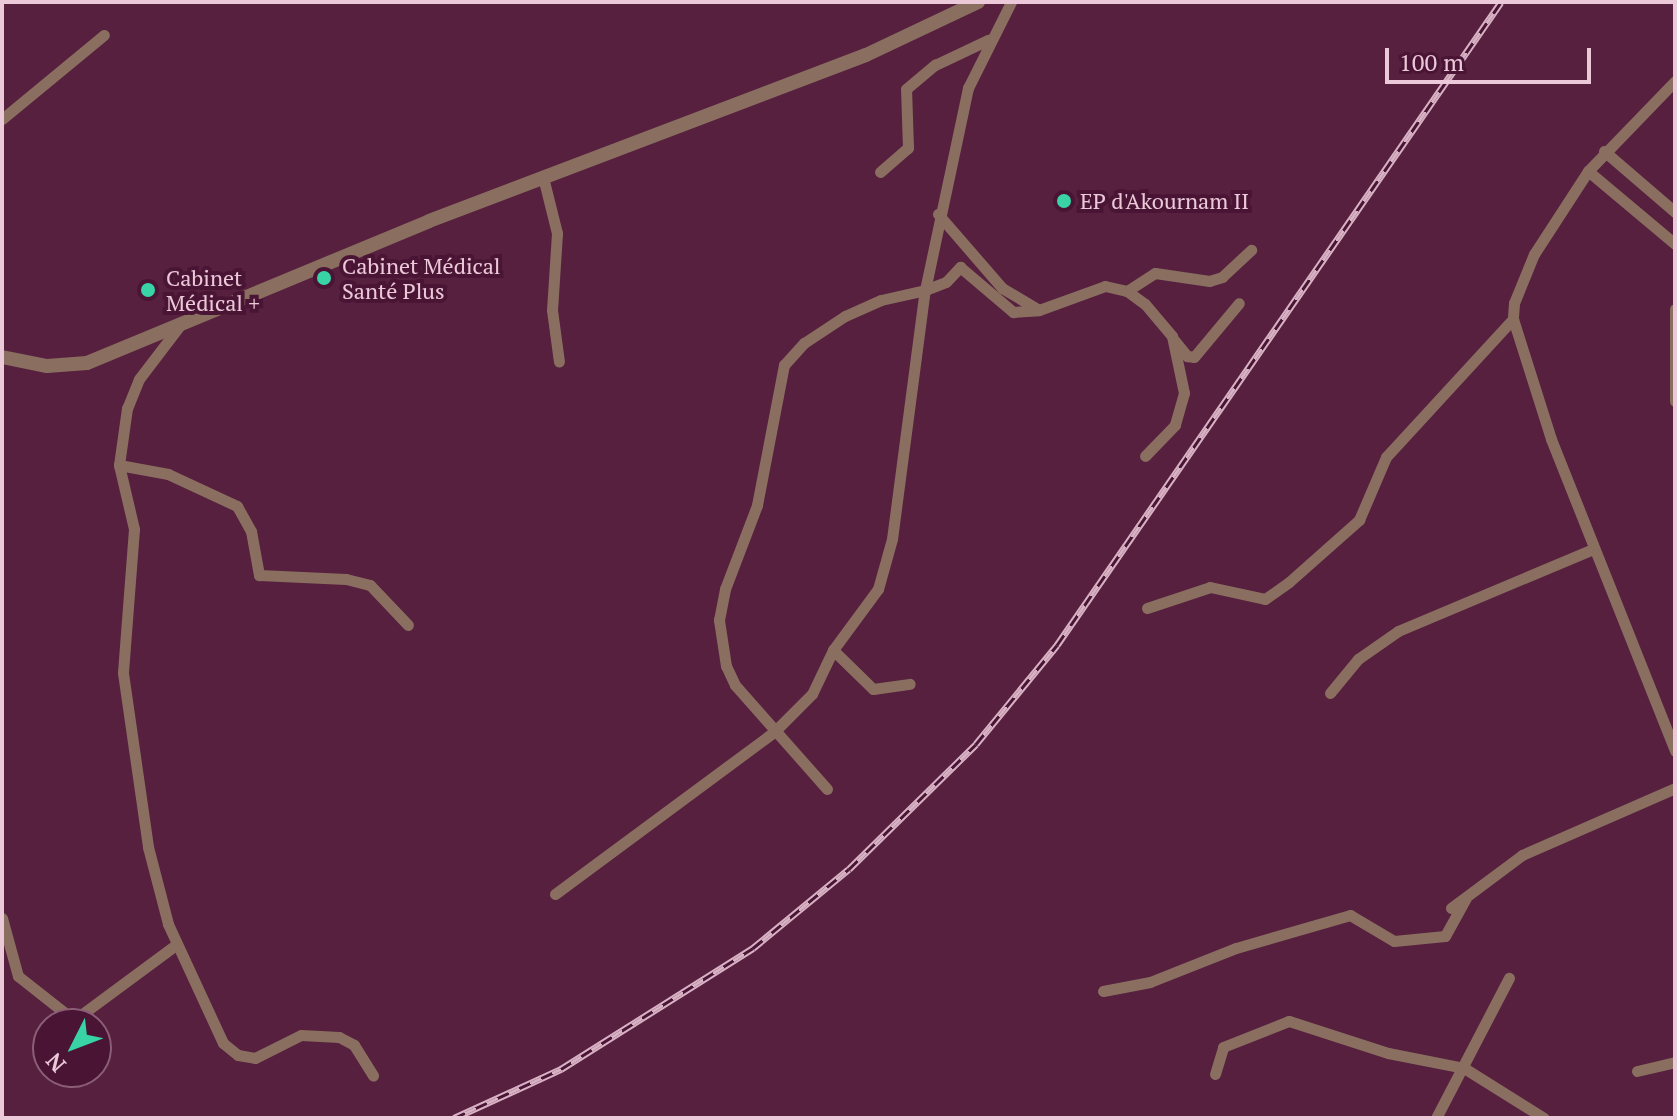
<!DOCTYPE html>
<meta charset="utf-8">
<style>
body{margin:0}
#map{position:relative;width:1677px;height:1120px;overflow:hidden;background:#56203e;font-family:"PT Serif",serif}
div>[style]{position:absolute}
.minor>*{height:11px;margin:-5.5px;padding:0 5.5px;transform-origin:5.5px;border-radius:5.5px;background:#8a6f61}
.tertiary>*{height:14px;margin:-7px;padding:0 7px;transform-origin:7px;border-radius:7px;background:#8a6f61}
.rail>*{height:7px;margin-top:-3.5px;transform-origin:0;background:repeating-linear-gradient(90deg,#4a1534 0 12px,#d8b2c4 0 24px);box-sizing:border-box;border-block:2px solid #d8b2c4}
.dots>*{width:22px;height:22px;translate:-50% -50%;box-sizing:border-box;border:4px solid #4a1534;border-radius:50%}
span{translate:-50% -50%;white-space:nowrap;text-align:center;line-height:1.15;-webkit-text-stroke:8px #4a1534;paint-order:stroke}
.poi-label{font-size:22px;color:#ecc9d9}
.left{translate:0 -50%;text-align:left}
.frame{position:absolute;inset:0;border:4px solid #ecc9d9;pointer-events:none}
.north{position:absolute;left:32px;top:1008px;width:80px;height:80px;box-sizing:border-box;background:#4a1534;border:2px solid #8b5d76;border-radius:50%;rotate:228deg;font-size:22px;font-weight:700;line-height:32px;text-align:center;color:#ecc9d9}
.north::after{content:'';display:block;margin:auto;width:28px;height:36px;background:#38d4a6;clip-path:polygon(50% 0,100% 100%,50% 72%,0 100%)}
.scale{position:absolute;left:1385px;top:48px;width:206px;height:36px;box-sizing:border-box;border:4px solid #ecc9d9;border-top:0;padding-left:10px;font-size:24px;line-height:28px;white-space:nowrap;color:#ecc9d9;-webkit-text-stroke:6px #4a1534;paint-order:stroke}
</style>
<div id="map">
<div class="minor">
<div style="left:1675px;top:81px;width:125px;rotate:134deg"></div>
<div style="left:1588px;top:171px;width:99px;rotate:123deg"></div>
<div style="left:1534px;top:254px;width:53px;rotate:112.2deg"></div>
<div style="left:1514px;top:303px;width:16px;rotate:94deg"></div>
<div style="left:1513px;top:319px;width:126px;rotate:72.4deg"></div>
<div style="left:1551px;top:439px;width:336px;rotate:68.3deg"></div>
<div style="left:2px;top:119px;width:132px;rotate:-39.5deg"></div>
<div style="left:1604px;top:151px;width:94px;rotate:40.7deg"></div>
<div style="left:1588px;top:171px;width:114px;rotate:40deg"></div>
<div style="left:880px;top:172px;width:37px;rotate:-41deg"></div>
<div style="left:908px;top:148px;width:59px;rotate:-91.9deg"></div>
<div style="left:906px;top:89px;width:38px;rotate:-40deg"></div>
<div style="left:935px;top:65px;width:59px;rotate:-25.3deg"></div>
<div style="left:544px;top:181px;width:54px;rotate:76deg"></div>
<div style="left:557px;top:233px;width:77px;rotate:93.7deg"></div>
<div style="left:552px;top:310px;width:52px;rotate:82.3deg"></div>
<div style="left:938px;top:214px;width:98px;rotate:49.1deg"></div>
<div style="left:1002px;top:288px;width:43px;rotate:30.7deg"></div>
<div style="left:1127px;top:291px;width:33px;rotate:-33deg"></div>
<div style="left:1155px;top:273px;width:55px;rotate:8.4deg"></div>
<div style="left:1209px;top:281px;width:14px;rotate:-17deg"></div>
<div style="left:1222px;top:277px;width:40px;rotate:-43deg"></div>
<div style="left:1675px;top:309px;width:92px;rotate:90deg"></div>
<div style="left:181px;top:324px;width:69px;rotate:127.4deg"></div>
<div style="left:139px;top:379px;width:31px;rotate:112deg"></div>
<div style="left:127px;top:408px;width:58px;rotate:98deg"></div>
<div style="left:119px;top:465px;width:66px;rotate:76.8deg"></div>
<div style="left:134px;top:529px;width:144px;rotate:94.4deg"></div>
<div style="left:123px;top:673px;width:176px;rotate:81.8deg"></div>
<div style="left:148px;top:847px;width:80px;rotate:75.4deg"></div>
<div style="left:168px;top:924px;width:131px;rotate:65.2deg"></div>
<div style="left:223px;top:1043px;width:19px;rotate:39deg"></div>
<div style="left:238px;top:1055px;width:17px;rotate:10deg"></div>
<div style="left:255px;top:1058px;width:51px;rotate:-26.6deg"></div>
<div style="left:301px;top:1035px;width:38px;rotate:3deg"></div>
<div style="left:339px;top:1037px;width:17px;rotate:28deg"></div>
<div style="left:354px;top:1045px;width:36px;rotate:58deg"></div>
<div style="left:1174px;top:340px;width:21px;rotate:51deg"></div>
<div style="left:1187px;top:356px;width:7px;rotate:8deg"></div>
<div style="left:1194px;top:357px;width:70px;rotate:-50.2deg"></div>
<div style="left:119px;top:465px;width:50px;rotate:10.4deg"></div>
<div style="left:168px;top:474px;width:76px;rotate:24.9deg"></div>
<div style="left:237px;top:506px;width:29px;rotate:61deg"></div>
<div style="left:251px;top:531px;width:45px;rotate:79.7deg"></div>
<div style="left:259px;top:575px;width:87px;rotate:2.6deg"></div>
<div style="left:346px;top:579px;width:25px;rotate:14deg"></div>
<div style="left:370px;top:585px;width:55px;rotate:46.5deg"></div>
<div style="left:1147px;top:608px;width:66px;rotate:-18.4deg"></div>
<div style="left:1210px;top:587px;width:56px;rotate:12.3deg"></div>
<div style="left:1265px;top:599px;width:29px;rotate:-35deg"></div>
<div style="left:1289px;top:582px;width:94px;rotate:-41.5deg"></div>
<div style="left:1359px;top:520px;width:69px;rotate:-66.8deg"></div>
<div style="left:1386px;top:457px;width:188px;rotate:-47.4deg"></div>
<div style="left:833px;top:650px;width:56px;rotate:44.3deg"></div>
<div style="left:873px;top:689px;width:37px;rotate:-8deg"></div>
<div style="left:1330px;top:693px;width:44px;rotate:-50.5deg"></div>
<div style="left:1358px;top:659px;width:49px;rotate:-35deg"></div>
<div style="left:1398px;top:631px;width:212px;rotate:-22.8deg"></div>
<div style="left:827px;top:789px;width:139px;rotate:-131.5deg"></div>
<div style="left:735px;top:685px;width:21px;rotate:-115deg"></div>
<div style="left:726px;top:666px;width:47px;rotate:-98.7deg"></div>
<div style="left:719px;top:620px;width:32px;rotate:-79deg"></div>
<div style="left:725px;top:589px;width:90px;rotate:-69.1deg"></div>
<div style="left:757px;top:505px;width:143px;rotate:-79.1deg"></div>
<div style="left:784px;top:365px;width:30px;rotate:-48deg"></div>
<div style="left:804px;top:343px;width:49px;rotate:-33.4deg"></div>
<div style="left:845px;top:316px;width:39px;rotate:-24deg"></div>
<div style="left:881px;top:300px;width:45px;rotate:-12.8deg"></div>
<div style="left:925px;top:290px;width:207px;rotate:-78deg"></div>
<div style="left:968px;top:88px;width:96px;rotate:-63.4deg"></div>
<div style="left:555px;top:894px;width:274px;rotate:-36.5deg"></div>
<div style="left:775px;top:731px;width:52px;rotate:-45deg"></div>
<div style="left:812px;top:694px;width:49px;rotate:-64.5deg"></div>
<div style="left:833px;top:650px;width:76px;rotate:-53.6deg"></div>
<div style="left:878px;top:589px;width:52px;rotate:-74.4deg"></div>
<div style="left:892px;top:539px;width:251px;rotate:-82.5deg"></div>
<div style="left:925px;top:290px;width:22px;rotate:-21deg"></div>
<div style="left:946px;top:282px;width:21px;rotate:-47deg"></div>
<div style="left:960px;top:267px;width:70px;rotate:40.3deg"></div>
<div style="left:1013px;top:312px;width:26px;rotate:-4deg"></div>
<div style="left:1039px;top:310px;width:70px;rotate:-20deg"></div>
<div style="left:1105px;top:286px;width:23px;rotate:13deg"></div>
<div style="left:1127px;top:291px;width:22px;rotate:36deg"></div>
<div style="left:1145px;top:304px;width:42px;rotate:49.8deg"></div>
<div style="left:1172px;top:336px;width:58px;rotate:78.1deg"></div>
<div style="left:1184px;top:393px;width:33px;rotate:106deg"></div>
<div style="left:1175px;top:425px;width:43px;rotate:134.1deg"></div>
<div style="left:1451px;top:908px;width:89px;rotate:-36.7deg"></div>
<div style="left:1522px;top:855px;width:167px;rotate:-23.6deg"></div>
<div style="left:2px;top:918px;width:60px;rotate:74.6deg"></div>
<div style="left:18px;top:976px;width:66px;rotate:38.3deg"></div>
<div style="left:70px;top:1017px;width:11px;rotate:-10deg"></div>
<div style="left:81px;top:1015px;width:119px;rotate:-36.5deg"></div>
<div style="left:1103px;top:991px;width:48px;rotate:-10.8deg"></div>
<div style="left:1150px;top:982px;width:92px;rotate:-21.6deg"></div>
<div style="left:1236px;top:948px;width:119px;rotate:-16.1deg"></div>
<div style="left:1350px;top:915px;width:51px;rotate:30.6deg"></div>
<div style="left:1394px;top:941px;width:51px;rotate:-5.6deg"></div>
<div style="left:1445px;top:936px;width:43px;rotate:-61.1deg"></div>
<div style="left:1637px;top:1071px;width:39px;rotate:-13deg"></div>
<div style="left:1215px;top:1074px;width:28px;rotate:-73deg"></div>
<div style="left:1223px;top:1047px;width:71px;rotate:-21.5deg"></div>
<div style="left:1289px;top:1021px;width:104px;rotate:17.9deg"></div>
<div style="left:1388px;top:1053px;width:77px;rotate:11.2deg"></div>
<div style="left:1464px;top:1068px;width:94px;rotate:32deg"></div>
<div style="left:1436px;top:1118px;width:158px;rotate:-62.5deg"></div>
</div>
<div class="tertiary">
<div style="left:2px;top:357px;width:46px;rotate:11.3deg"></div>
<div style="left:47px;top:366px;width:40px;rotate:-4.3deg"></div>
<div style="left:87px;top:363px;width:370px;rotate:-22.5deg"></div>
<div style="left:429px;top:221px;width:467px;rotate:-20.8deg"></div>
<div style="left:866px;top:55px;width:124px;rotate:-25.3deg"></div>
</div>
<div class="rail">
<div style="left:454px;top:1118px;width:118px;rotate:-24.6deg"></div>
<div style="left:561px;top:1069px;width:227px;rotate:-32.2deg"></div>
<div style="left:753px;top:948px;width:124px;rotate:-39.5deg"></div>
<div style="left:849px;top:869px;width:178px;rotate:-44.5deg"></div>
<div style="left:976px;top:744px;width:128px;rotate:-50.7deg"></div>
<div style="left:1057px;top:645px;width:781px;rotate:-55.37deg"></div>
</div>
<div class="dots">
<div style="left:1064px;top:201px;background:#38d4a6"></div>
<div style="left:324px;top:278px;background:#38d4a6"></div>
<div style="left:148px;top:290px;background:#38d4a6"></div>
</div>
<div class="poi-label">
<span class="left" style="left:1080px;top:201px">EP d'Akournam II</span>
<span class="left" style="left:342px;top:278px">Cabinet Médical<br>Santé Plus</span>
<span class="left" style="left:166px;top:290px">Cabinet<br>Médical +</span>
</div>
<div class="frame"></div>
<div class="north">N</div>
<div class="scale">100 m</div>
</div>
